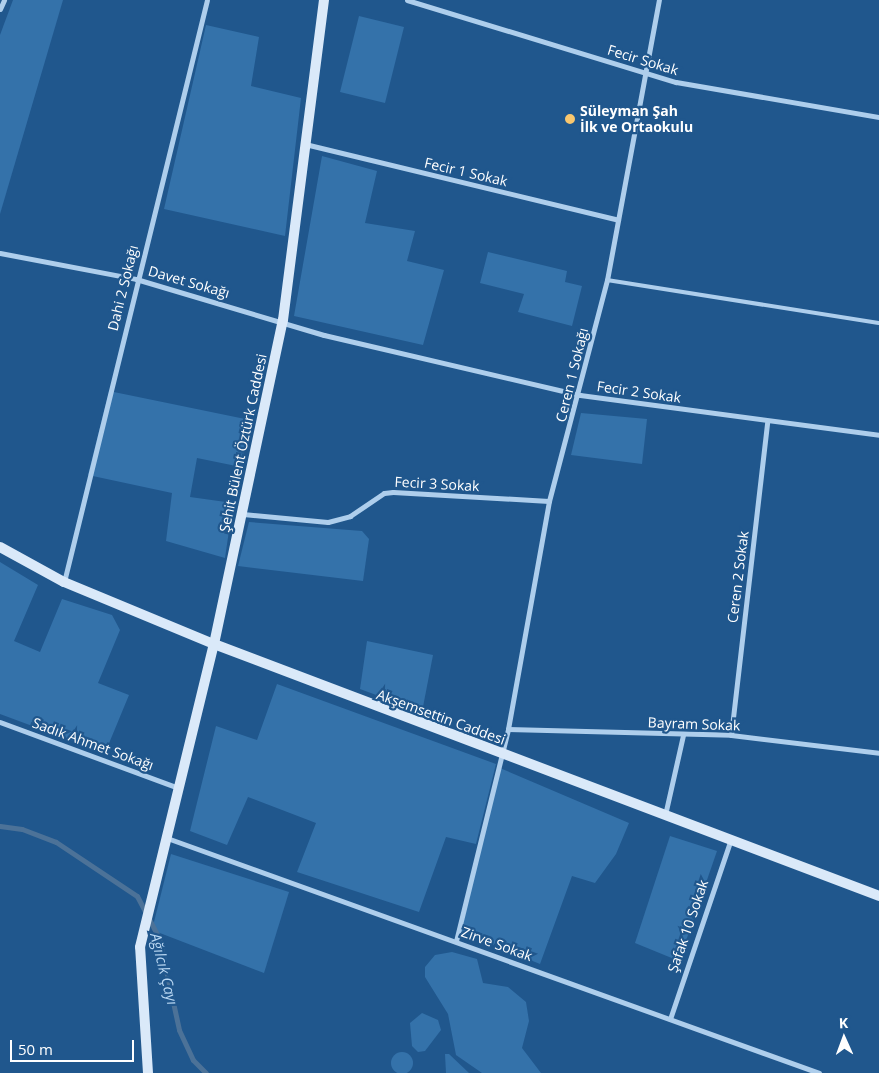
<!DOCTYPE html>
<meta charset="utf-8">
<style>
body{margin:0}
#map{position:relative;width:879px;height:1073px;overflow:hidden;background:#20578d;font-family:"Open Sans",sans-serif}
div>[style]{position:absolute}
.green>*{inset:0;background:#3472aa}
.round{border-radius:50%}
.stream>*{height:5px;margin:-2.5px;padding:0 2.5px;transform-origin:2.5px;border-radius:2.5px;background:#4c7298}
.lane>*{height:4px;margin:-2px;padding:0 2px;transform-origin:2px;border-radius:2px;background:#aeceec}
.street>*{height:5px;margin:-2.5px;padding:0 2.5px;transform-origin:2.5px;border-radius:2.5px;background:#aeceec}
.secondary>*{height:10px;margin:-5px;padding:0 5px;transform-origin:5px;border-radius:5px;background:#dae9f9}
.dots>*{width:14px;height:14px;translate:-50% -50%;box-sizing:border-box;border:2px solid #20578d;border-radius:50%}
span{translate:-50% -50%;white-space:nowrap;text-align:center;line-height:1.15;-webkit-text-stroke:4.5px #20578d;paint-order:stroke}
.street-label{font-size:14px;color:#fff}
.poi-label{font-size:14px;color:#fff;font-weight:700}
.left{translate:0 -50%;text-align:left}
.water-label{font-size:15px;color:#bad8f3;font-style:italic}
.north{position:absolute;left:819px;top:1013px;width:50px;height:50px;-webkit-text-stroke:4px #20578d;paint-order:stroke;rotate:358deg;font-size:14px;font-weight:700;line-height:20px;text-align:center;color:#fff}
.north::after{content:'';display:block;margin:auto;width:18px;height:22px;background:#fff;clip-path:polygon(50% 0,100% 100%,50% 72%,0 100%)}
.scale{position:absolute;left:10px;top:1040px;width:124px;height:22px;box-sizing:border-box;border:2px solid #fff;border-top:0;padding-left:6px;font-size:15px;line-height:18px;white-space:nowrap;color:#fff;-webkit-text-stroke:4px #20578d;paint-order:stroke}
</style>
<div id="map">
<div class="green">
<div style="clip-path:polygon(13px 0,63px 0,0 214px,0 35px)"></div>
<div style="clip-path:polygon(359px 16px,404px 27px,385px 103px,340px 92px)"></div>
<div style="clip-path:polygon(206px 25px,259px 37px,251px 86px,301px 98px,285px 236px,164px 209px)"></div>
<div style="clip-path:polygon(322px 156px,377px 171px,365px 223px,415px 231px,407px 261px,444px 270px,423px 345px,294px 316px)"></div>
<div style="clip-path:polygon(488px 252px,567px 271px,565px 282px,582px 286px,572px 326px,518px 312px,524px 294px,480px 283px)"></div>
<div style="clip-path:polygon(109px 391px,250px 420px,241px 467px,197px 458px,190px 497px,233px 503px,225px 558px,166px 541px,172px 493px,88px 475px)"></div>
<div style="clip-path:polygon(581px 413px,647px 419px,642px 464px,571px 455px)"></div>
<div style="clip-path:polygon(249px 522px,362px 531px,369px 539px,363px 581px,238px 566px)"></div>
<div style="clip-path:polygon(0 562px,38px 585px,14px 641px,40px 652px,62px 599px,112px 615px,120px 630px,98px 683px,129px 695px,105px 753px,0 714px)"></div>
<div style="clip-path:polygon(367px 641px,433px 655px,422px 712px,360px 689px)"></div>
<div style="clip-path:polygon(277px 684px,496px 764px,476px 844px,446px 837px,419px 912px,297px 872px,316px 823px,248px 797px,227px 845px,190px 831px,216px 726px,257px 740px)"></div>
<div style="clip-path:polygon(500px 768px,629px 823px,616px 854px,595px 883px,572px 876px,540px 964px,461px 932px)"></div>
<div style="clip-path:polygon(670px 836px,717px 851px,679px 961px,635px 943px)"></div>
<div style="clip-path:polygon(171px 854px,289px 892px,264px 973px,152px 930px)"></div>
<div style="clip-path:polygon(452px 952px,477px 959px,483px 983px,508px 987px,526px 1002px,529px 1021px,522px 1048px,541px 1073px,482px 1073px,456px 1055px,448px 1014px,425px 977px,425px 967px,435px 955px)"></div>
<div style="clip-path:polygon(422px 1013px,438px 1020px,441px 1030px,425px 1051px,418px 1052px,412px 1046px,410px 1023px)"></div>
<div class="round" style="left:391px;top:1052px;width:22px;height:22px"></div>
<div style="clip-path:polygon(445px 1054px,449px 1054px,469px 1073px,446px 1073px)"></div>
</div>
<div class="stream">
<div style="left:0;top:826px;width:22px;rotate:8deg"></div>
<div style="left:22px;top:829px;width:36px;rotate:21deg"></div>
<div style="left:56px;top:842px;width:97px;rotate:33.7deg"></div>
<div style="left:137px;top:896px;width:47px;rotate:62.4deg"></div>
<div style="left:159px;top:938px;width:94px;rotate:77.7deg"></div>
<div style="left:179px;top:1030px;width:33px;rotate:65deg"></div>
<div style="left:193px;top:1060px;width:18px;rotate:45deg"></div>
</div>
<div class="lane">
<div style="left:607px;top:280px;width:275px;rotate:9deg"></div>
</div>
<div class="street">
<div style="left:407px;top:0;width:281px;rotate:17deg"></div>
<div style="left:676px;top:82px;width:206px;rotate:9.8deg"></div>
<div style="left:0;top:9px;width:10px;rotate:-66deg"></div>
<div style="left:309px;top:145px;width:318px;rotate:13.6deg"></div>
<div style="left:0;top:253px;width:138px;rotate:10.8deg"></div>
<div style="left:136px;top:279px;width:196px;rotate:16.6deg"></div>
<div style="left:324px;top:335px;width:263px;rotate:13.2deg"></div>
<div style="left:580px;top:395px;width:302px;rotate:7.6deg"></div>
<div style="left:243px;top:514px;width:85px;rotate:5.4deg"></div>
<div style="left:328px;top:522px;width:23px;rotate:-15deg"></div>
<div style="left:350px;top:516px;width:41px;rotate:-34.1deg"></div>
<div style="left:384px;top:493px;width:9px;rotate:-6deg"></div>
<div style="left:393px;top:492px;width:156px;rotate:3.3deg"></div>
<div style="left:64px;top:582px;width:599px;rotate:-76.2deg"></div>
<div style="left:0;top:722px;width:190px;rotate:20.3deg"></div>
<div style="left:508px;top:729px;width:223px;rotate:1.5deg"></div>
<div style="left:731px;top:735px;width:149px;rotate:6.9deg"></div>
<div style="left:731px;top:735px;width:315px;rotate:-83.4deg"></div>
<div style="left:665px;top:815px;width:82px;rotate:-77.3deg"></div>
<div style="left:167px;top:838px;width:693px;rotate:19.82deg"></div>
<div style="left:456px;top:941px;width:218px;rotate:-76.2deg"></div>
<div style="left:508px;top:729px;width:232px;rotate:-79.8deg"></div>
<div style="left:549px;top:501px;width:228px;rotate:-75.3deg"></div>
<div style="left:607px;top:280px;width:285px;rotate:-79.5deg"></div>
<div style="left:670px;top:1019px;width:187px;rotate:-71.3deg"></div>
</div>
<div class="secondary">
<div style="left:0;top:547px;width:73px;rotate:28.7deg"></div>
<div style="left:64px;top:582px;width:162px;rotate:22.5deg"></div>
<div style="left:214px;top:644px;width:711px;rotate:20.75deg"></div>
<div style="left:148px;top:1073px;width:126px;rotate:-93.6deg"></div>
<div style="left:140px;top:947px;width:312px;rotate:-76.3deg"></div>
<div style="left:214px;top:644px;width:331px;rotate:-78deg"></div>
<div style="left:283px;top:320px;width:323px;rotate:-82.7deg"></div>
</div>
<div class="dots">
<div style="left:570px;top:119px;background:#f9c76e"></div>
</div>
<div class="street-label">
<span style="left:643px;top:60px;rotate:17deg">Fecir Sokak</span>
<span style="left:466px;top:172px;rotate:13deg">Fecir 1 Sokak</span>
<span style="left:189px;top:282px;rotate:16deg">Davet Sokağı</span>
<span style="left:123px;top:288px;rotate:-76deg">Dahi 2 Sokağı</span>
<span style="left:572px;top:375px;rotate:-76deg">Ceren 1 Sokağı</span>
<span style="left:639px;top:392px;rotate:8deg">Fecir 2 Sokak</span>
<span style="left:243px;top:443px;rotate:-78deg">Şehit Bülent Öztürk Caddesi</span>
<span style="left:437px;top:484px;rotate:3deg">Fecir 3 Sokak</span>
<span style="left:738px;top:577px;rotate:-83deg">Ceren 2 Sokak</span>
<span style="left:441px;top:717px;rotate:20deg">Akşemsettin Caddesi</span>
<span style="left:694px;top:724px;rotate:2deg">Bayram Sokak</span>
<span style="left:93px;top:744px;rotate:20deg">Sadık Ahmet Sokağı</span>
<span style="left:688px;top:926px;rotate:-71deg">Şafak 10 Sokak</span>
<span style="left:497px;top:944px;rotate:20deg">Zirve Sokak</span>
</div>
<div class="poi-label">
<span class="left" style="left:580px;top:119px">Süleyman Şah<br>İlk ve Ortaokulu</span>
</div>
<div class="water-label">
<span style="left:164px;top:969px;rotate:76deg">Ağılcık Çayı</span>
</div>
<div class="north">K</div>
<div class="scale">50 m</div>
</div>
